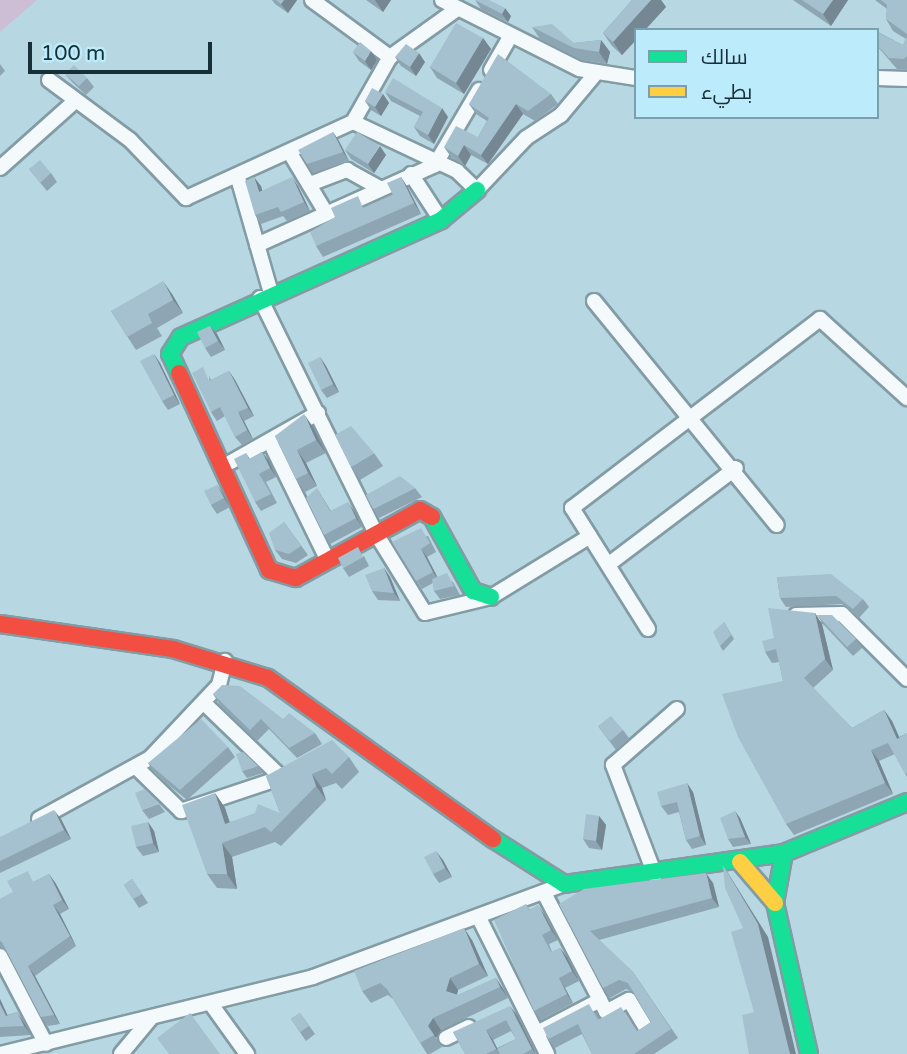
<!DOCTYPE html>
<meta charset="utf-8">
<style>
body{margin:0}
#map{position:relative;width:907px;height:1054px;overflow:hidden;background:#b7d7e2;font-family:"Varela Round",Cairo,sans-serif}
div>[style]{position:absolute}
.green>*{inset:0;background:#cdbed6}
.roads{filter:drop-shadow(2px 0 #839ca4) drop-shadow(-2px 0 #839ca4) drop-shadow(0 2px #839ca4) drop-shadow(0 -2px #839ca4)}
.street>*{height:14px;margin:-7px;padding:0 7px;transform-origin:7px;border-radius:7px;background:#f4f9fb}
.fast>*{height:16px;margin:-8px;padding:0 8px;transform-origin:8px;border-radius:8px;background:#16e098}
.slow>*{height:16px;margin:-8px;padding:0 8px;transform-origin:8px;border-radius:8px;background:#ffcf43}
.jam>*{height:16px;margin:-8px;padding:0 8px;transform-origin:8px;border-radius:8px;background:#f24e42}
.wall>*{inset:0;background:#8ea6b3}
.shaded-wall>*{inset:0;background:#748792}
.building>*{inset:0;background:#a5c1d0}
span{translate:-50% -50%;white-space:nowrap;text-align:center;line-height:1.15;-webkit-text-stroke:7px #bcebfb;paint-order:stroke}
.legend{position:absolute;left:634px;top:28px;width:245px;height:91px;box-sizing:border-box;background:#bcebfb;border:2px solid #7aa0ad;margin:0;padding:9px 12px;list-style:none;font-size:21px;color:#172f37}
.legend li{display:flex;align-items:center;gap:14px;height:35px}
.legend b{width:35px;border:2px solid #7aa0ad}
.scale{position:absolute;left:28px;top:42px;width:184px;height:32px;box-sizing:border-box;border:4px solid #172f37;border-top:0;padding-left:9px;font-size:21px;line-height:24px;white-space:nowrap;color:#172f37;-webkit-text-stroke:5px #bcebfb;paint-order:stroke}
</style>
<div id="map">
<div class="green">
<div style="clip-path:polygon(0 0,37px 0,0 32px)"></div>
</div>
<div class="roads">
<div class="street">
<div style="left:312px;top:0;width:97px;rotate:36.2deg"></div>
<div style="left:442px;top:0;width:153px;rotate:26.7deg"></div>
<div style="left:579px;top:69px;width:58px;rotate:9deg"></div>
<div style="left:491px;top:70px;width:38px;rotate:-60deg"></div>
<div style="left:877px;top:78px;width:30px;rotate:2deg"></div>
<div style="left:49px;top:80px;width:101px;rotate:36.5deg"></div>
<div style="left:130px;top:140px;width:81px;rotate:46deg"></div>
<div style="left:186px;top:198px;width:183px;rotate:-24.5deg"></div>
<div style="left:353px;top:122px;width:75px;rotate:-60.4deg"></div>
<div style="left:390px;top:57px;width:82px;rotate:-35.6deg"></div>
<div style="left:353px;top:122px;width:115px;rotate:25.2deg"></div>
<div style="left:457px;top:171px;width:28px;rotate:44deg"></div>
<div style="left:477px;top:190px;width:71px;rotate:-46.7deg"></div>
<div style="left:526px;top:138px;width:42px;rotate:-33.3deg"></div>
<div style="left:561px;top:115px;width:56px;rotate:-50.1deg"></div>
<div style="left:290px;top:153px;width:70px;rotate:59deg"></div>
<div style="left:0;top:168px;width:98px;rotate:-41.7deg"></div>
<div style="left:411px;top:174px;width:55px;rotate:56.9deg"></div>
<div style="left:238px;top:178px;width:120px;rotate:74deg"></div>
<div style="left:310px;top:184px;width:40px;rotate:-21deg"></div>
<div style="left:347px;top:170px;width:37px;rotate:29deg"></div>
<div style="left:257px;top:245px;width:195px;rotate:-24.2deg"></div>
<div style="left:435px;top:165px;width:87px;rotate:-59.6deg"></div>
<div style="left:260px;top:298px;width:261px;rotate:63.8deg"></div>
<div style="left:375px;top:532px;width:95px;rotate:58.3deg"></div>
<div style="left:425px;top:613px;width:68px;rotate:-13.6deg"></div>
<div style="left:491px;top:597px;width:116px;rotate:-31.6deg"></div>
<div style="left:594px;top:301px;width:289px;rotate:50.8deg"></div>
<div style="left:270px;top:442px;width:130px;rotate:64deg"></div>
<div style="left:231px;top:462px;width:100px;rotate:-29.4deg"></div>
<div style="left:609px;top:564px;width:159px;rotate:-37.1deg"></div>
<div style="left:796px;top:615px;width:46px;rotate:-1.2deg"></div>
<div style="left:842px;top:614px;width:92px;rotate:45deg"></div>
<div style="left:648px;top:629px;width:143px;rotate:-122.1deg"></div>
<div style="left:572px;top:508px;width:312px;rotate:-37.3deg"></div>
<div style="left:820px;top:319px;width:118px;rotate:42.2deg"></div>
<div style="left:204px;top:703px;width:108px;rotate:43.9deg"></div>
<div style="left:137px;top:768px;width:62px;rotate:44.3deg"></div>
<div style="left:181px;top:811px;width:111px;rotate:-18.4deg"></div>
<div style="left:39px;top:819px;width:127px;rotate:-28.8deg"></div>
<div style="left:150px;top:758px;width:100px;rotate:-46.6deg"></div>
<div style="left:219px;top:685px;width:25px;rotate:-76deg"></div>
<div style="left:655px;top:875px;width:118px;rotate:-110.9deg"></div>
<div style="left:613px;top:765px;width:85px;rotate:-41.2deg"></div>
<div style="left:480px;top:920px;width:150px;rotate:63.4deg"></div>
<div style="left:0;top:956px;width:99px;rotate:62.4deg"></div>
<div style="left:600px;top:1000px;width:13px;rotate:63deg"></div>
<div style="left:606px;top:1012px;width:26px;rotate:-28deg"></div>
<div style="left:629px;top:1000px;width:37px;rotate:59deg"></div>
<div style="left:211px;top:1004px;width:62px;rotate:54.2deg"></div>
<div style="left:537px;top:1033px;width:71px;rotate:-27.6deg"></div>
<div style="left:600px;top:1000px;width:121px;rotate:-117.6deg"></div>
<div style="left:446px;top:1038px;width:25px;rotate:-26deg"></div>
<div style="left:0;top:1054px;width:322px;rotate:-13.8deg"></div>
<div style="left:313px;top:977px;width:268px;rotate:-20.3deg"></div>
<div style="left:121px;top:1054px;width:47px;rotate:-50.2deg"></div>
</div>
<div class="fast">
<div style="left:179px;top:373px;width:21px;rotate:-115deg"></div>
<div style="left:170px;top:354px;width:20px;rotate:-57deg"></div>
<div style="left:181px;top:337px;width:285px;rotate:-24.2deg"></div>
<div style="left:441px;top:220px;width:47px;rotate:-39.8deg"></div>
<div style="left:432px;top:517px;width:85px;rotate:61deg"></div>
<div style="left:473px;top:591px;width:19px;rotate:18deg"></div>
<div style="left:493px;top:839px;width:84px;rotate:32.4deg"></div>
<div style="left:564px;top:884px;width:222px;rotate:-8deg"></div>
<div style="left:784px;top:853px;width:133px;rotate:-22.5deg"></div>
<div style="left:784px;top:853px;width:51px;rotate:100.2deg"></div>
<div style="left:775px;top:903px;width:155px;rotate:77.3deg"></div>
</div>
<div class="slow">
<div style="left:740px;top:862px;width:54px;rotate:49.5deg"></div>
</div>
<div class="jam">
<div style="left:179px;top:373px;width:217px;rotate:65.4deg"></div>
<div style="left:269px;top:570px;width:28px;rotate:17deg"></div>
<div style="left:296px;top:578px;width:141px;rotate:-28.7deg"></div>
<div style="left:420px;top:510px;width:14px;rotate:30deg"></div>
<div style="left:0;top:624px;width:175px;rotate:8.2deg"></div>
<div style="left:173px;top:649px;width:99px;rotate:17deg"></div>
<div style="left:268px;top:678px;width:277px;rotate:35.6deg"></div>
</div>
</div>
<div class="wall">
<div style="clip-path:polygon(272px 0,297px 0,288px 13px,275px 4px)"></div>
<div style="clip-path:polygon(366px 0,391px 0,383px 12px)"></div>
<div style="clip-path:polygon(475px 0,511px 16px,508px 22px,481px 9px)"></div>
<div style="clip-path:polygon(632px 0,661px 0,666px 7px,645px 30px,636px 30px,636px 40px,622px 55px,612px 46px,603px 33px)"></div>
<div style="clip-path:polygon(793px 0,848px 0,831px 26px)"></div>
<div style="clip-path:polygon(875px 0,907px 0,907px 70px,897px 69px,877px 46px,878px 32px,903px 45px,906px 39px,893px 31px,886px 19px,887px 9px)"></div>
<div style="clip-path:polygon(532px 27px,574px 43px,601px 40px,610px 52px,607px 64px,582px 60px,540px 39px)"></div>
<div style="clip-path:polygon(483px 38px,491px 49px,464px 94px,437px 78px,430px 67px)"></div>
<div style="clip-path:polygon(353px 52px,377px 60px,371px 70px,359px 61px)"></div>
<div style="clip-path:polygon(395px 57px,425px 62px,416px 76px,401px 66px)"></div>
<div style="clip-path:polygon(0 64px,5px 71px,0 76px)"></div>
<div style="clip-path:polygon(65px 74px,87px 78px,94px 87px,86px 95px,72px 82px)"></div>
<div style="clip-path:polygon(385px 92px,448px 117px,434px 144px,420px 136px,414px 127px,420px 116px,391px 101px)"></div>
<div style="clip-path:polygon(383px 94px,389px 103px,381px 116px,371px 110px,365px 101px)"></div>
<div style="clip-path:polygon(551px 94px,558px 104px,535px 121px,523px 114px,488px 164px,471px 155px,465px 166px,451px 157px,444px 147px,478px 137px,487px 121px,476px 114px,469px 104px)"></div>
<div style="clip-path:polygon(333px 132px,339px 141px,349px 161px,313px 173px,307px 164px)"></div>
<div style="clip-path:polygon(345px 150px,386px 155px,374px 173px,351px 159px)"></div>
<div style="clip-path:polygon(29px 169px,51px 173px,57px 182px,47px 191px)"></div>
<div style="clip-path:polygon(401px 177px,408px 188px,421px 214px,323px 257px,316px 246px,365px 207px,393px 195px)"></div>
<div style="clip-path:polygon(261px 186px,262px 191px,298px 186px,310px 211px,287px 221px,283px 216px,261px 224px,255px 215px)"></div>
<div style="clip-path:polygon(172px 294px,183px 313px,157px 328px,162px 336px,136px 350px,111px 311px)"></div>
<div style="clip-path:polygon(210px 326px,217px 334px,225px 350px,211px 357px,205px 348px)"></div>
<div style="clip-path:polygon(154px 354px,160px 363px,180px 404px,168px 410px,162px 401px)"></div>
<div style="clip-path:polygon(320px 357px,326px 366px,339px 392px,327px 398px,321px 390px)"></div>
<div style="clip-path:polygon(229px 371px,235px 380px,254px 416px,244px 421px,253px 439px,242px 445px,235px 437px,225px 416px,217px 421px,211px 412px,209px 376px,211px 380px)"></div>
<div style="clip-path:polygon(313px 427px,326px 453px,306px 463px,317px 486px,305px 492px,296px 479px,275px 436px)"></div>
<div style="clip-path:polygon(262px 452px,269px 461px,276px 477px,266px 482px,277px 503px,261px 511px,255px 502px,246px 453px,250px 459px)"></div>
<div style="clip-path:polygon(374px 453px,383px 466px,360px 480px,351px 467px)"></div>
<div style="clip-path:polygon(217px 485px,223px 494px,230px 507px,217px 514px,211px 505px)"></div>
<div style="clip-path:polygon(317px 488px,331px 511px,354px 511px,362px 527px,330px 544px,324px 535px)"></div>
<div style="clip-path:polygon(415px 488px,422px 497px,379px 518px,373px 509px)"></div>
<div style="clip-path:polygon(284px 522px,308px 555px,296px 563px,282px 559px,275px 550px)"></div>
<div style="clip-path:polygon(428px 536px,436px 552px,427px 557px,437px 577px,453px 582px,460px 595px,440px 599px,434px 591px,433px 583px,422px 589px,392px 542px)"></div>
<div style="clip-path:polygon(364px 556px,369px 566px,349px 577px,343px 568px)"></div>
<div style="clip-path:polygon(384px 568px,390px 577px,400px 601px,378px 600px,372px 591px)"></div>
<div style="clip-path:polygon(777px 577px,863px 599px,869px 607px,859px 618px,842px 604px,786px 607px,780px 598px)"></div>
<div style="clip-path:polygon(815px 613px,822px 624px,833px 670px,813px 688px,852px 728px,884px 710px,892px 721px,899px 737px,907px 733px,907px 777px,895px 754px,879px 761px,893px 794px,794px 835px,786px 824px,783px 681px,779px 662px,772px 663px,765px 652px,774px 638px)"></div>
<div style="clip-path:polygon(817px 615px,856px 639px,862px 648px,853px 656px,823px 624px)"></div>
<div style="clip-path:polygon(724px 622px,734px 639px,723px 651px,720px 646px)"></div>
<div style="clip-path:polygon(213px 694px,283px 719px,315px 733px,322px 744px,297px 758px,269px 729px,257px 741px,220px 705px)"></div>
<div style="clip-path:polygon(598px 726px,623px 730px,629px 738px,616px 750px)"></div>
<div style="clip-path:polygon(228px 747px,235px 757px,187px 800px,155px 774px,148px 763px)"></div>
<div style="clip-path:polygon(349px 757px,359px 772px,342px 789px,336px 783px,322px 788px,326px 800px,281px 846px,275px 842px,232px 857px,237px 889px,217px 888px,207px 874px,215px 793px,225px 808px,229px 822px,280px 813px,266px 776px)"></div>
<div style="clip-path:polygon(258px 766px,263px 773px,247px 778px,242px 771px)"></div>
<div style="clip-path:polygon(693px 792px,706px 845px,692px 849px,686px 840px,679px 812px,668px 815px,661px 806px)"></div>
<div style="clip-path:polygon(159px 804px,165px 812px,149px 819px,142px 810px)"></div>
<div style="clip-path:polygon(599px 816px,606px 825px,602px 850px,589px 848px,583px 839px)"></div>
<div style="clip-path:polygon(740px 818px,751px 844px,733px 847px,728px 839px)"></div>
<div style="clip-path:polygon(61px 819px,71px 839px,0 873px,0 837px)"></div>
<div style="clip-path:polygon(148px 822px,154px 831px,159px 852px,143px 856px,136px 847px)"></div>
<div style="clip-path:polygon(443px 860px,452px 877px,439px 883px,433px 874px)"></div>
<div style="clip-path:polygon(49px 874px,56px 884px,69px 909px,60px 914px,76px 946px,35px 976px,60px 1024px,48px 1026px,41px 1017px,6px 950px,0 947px,0 899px)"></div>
<div style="clip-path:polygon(132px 879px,148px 903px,139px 908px,124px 885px)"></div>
<div style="clip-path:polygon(713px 883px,719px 907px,599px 940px,633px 972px,678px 1038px,654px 1054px,592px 1054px,582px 1034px,555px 1048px,548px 1039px,596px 1013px,599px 1020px,638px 1031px,651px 1022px,633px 992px,626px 989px,610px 998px,603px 988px,559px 904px)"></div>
<div style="clip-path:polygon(526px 904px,529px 909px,544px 914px,558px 940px,549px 944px,552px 952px,560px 948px,567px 957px,579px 981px,565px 988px,573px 1003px,541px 1020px,534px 1011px)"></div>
<div style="clip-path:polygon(472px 940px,488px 976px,458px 990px,457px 995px,458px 995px,496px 978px,508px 998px,441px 1030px,436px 1038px,442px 1047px,430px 1054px,427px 1054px,393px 999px,388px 995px,371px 1003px,362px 991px)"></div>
<div style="clip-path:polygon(0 999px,7px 1015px,17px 1012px,31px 1035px,0 1037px)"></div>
<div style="clip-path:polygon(300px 1013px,315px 1034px,306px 1041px,291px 1019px)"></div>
<div style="clip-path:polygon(evenodd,517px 1015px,536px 1054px,465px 1054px,453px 1032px,517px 1015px,511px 1031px,516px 1039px,497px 1048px,493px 1040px,511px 1031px)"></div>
</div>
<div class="shaded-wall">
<div style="clip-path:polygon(284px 0,297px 0,288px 13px,281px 4px)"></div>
<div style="clip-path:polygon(375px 0,391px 0,383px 12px)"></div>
<div style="clip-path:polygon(651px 0,661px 0,666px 7px,645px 30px,636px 30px,636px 40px,622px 55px,613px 42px)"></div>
<div style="clip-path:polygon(833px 0,848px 0,831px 26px,823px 14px)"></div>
<div style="clip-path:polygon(505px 8px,511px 16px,508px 22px,502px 14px)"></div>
<div style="clip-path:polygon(483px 38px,491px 49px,464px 94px,456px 83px)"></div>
<div style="clip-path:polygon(601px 40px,610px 52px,607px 64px,599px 52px)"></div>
<div style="clip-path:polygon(371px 51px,377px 60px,371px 70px,365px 61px)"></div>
<div style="clip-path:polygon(419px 53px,425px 62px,416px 76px,410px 67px)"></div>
<div style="clip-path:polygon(383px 94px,389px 103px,381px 116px,375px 107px)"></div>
<div style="clip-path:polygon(516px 104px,523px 114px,488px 164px,481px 155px)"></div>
<div style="clip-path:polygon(442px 108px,448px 117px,434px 144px,428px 135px)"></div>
<div style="clip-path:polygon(333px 132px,339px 141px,349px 161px,343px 152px)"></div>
<div style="clip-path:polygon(464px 145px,471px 155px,465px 166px,458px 156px)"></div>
<div style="clip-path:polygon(380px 146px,386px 155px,374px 173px,368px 164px)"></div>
<div style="clip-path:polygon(254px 177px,261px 186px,265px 201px,259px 192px)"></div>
<div style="clip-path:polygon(292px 177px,298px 186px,310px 211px,304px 202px)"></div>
<div style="clip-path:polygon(401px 177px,408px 188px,421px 214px,414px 203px)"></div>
<div style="clip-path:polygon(163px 281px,172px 294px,183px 313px,173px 300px)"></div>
<div style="clip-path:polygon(210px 326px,217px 334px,225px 350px,218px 341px)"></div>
<div style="clip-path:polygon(154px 354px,160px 363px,180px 404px,174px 395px)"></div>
<div style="clip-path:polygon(320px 357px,326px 366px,339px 392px,333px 384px)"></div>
<div style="clip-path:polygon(229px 371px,235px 380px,254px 416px,248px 408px)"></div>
<div style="clip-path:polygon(238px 412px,244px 421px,253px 439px,247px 430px)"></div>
<div style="clip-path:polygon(304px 414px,313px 427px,326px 453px,316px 440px)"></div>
<div style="clip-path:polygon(297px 450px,306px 463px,317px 486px,308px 473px)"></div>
<div style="clip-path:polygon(262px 452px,269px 461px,276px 477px,270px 468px)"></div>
<div style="clip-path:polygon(217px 485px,223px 494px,230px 507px,224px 498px)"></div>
<div style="clip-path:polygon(348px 502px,354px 511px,362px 527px,356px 518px)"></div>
<div style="clip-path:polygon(421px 549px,427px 557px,439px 580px,433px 572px)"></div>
<div style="clip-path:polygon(384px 568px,390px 577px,400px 601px,394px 593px)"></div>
<div style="clip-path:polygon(815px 613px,822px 624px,833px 670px,825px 659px)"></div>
<div style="clip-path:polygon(884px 710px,892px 721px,905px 750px,897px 739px)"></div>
<div style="clip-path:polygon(871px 750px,879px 761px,893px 794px,885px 783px)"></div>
<div style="clip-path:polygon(312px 774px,322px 788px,326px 800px,316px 786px)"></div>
<div style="clip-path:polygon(687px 783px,693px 792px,706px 845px,700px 836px)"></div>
<div style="clip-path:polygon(215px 793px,225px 808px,235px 838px,225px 824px)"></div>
<div style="clip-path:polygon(54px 810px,61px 819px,71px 839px,64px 830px)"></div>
<div style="clip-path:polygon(735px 811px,740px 818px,751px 844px,745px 837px)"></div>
<div style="clip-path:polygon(599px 816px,606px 825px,602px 850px,596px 841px)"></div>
<div style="clip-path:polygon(148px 822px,154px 831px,159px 852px,153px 843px)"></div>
<div style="clip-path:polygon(222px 843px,232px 857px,237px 889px,227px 874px)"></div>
<div style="clip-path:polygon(436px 851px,443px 860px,452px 877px,445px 868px)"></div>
<div style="clip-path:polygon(723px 865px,768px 937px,796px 1054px,790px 1054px)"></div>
<div style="clip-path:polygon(706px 873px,713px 883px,719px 907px,712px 898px)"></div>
<div style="clip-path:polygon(49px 874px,56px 884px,69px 909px,62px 900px)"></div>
<div style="clip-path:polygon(53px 905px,60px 914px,76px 946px,70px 936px)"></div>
<div style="clip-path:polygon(538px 905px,544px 914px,558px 940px,551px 930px)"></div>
<div style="clip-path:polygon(464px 928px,472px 940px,488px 976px,479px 964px)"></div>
<div style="clip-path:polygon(560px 948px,567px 957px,579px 981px,572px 971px)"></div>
<div style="clip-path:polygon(28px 966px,35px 976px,60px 1024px,54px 1015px)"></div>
<div style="clip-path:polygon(450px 978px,458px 990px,455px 1003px,446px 991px)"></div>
<div style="clip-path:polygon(496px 978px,504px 990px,508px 998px,500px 987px)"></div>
<div style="clip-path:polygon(559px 978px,565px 988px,573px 1003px,567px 994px)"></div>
<div style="clip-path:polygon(0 999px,12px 1025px,6px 1016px,0 1004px)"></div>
<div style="clip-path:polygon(510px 1006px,517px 1015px,536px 1054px,532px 1049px)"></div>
<div style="clip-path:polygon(17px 1012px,23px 1021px,31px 1035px,24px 1026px)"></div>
<div style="clip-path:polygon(433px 1018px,441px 1030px,436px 1038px,442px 1047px,428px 1026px)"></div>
<div style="clip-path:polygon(486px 1030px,493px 1040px,500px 1054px,496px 1049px)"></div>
</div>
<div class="building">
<div style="clip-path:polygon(276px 0,284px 0,281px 4px)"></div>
<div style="clip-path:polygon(475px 0,489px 0,505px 8px,502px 14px)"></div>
<div style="clip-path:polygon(632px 0,651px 0,613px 42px,603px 33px)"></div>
<div style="clip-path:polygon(802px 0,833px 0,823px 14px)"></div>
<div style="clip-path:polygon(881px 0,907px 0,907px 34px,886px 19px,887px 5px)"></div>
<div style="clip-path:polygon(456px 23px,483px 38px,456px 83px,430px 67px)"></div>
<div style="clip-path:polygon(552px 24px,574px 43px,601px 40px,599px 52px,574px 48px,532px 27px)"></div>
<div style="clip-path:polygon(877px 32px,903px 45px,907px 37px,907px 56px,904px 59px,889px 58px,877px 45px)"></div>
<div style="clip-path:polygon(360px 42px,371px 51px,365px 61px,353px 52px)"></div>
<div style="clip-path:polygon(406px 44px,419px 53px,410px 67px,395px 57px)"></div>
<div style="clip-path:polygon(498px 54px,551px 94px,528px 111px,516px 104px,481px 155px,464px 145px,458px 156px,444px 147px,456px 126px,478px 137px,489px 118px,469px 104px)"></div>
<div style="clip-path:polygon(74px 65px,87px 78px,79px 86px,65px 74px)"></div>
<div style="clip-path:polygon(393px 78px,442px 108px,428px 135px,414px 127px,423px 112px,385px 92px)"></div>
<div style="clip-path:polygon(372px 88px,383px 94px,375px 107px,365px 101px)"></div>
<div style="clip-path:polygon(333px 132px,343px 152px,307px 164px,298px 150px)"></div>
<div style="clip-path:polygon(357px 132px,380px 146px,368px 164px,345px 150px)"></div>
<div style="clip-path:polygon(40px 160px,51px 173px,40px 183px,29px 169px)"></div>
<div style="clip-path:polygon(254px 177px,259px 192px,292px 177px,304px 202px,281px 212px,278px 207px,255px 215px,245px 181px)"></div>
<div style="clip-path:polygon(401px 177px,414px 203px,316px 246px,310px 232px,335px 217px,331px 208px,358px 196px,363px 208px,393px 195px,387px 183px)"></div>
<div style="clip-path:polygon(163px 281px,173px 300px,148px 314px,152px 323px,127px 337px,111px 311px)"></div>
<div style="clip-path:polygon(210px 326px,218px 341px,205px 348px,197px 332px)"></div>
<div style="clip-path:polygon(154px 354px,174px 395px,162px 401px,140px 361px)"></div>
<div style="clip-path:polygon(320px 357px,333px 384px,321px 390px,308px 363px)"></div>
<div style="clip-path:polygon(203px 367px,209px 381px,229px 371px,248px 408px,238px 412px,247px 430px,235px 437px,220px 407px,211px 412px,192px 373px)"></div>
<div style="clip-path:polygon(304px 414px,316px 440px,297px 450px,308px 473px,296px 479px,275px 436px)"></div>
<div style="clip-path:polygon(351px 426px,374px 453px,351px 467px,335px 435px)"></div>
<div style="clip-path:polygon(262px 452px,270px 468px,259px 474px,271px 494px,255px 502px,234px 459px,246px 453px,249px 459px)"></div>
<div style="clip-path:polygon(400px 476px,415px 488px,373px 509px,366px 495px)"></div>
<div style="clip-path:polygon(217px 485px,224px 498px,211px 505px,204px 491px)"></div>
<div style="clip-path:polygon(317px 488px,330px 511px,348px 502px,356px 518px,324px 535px,306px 498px)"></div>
<div style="clip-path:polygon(284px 522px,301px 546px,289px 554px,275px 550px,269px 533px)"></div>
<div style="clip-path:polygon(421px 528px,430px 543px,421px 549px,433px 572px,416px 581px,392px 542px)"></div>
<div style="clip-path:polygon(358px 547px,363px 557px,343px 568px,338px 558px)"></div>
<div style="clip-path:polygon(384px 568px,394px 593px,372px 591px,365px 575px)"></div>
<div style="clip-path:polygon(447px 573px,454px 586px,434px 591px,432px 579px)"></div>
<div style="clip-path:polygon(831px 574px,863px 599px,853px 609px,836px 596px,780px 598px,777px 577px)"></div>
<div style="clip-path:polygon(768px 608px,815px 613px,825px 659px,804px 678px,852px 728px,884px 710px,897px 739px,907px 733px,907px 773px,905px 774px,888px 743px,871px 750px,885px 783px,786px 824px,738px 737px,722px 694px,783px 681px,776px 649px,765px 652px,762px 641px,774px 638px)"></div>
<div style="clip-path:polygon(817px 615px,832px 615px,856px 639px,847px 647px)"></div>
<div style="clip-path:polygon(724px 622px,731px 635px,720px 646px,713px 632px)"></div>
<div style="clip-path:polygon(222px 685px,240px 686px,283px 719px,289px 713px,315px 733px,289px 748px,261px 719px,250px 730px,213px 694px)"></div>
<div style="clip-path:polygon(611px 716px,623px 730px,610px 741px,598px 726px)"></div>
<div style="clip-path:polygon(201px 719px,228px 747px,180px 790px,148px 763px)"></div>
<div style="clip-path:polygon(332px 740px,349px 757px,332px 774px,326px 768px,312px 774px,316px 786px,271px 832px,265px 827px,222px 843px,227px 874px,207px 874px,182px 805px,215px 793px,225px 824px,255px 813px,258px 804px,280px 813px,266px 776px)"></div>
<div style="clip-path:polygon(243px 752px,258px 766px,242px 771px,236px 754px)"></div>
<div style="clip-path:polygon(687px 783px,700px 836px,686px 840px,677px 802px,661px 806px,657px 792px)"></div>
<div style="clip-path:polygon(145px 789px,159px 804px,142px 810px,135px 793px)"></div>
<div style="clip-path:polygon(54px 810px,64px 830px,0 861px,0 837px)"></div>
<div style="clip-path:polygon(735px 811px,745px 837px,728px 839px,720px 818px)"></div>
<div style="clip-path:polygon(586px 814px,599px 816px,596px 841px,583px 839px)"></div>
<div style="clip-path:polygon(148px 822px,153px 843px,136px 847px,131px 826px)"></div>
<div style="clip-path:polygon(436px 851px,445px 868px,433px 874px,424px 857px)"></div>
<div style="clip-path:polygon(723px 865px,758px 924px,790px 1054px,749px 1054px,742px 1015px,754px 1012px,731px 932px,743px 928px,725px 888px)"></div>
<div style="clip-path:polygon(28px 871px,33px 882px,49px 874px,62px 900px,53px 905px,70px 936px,28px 966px,54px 1015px,41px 1017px,2px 942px,0 941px,0 899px,13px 892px,7px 881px)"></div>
<div style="clip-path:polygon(706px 873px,712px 898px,590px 931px,633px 972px,671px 1029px,634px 1054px,592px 1054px,578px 1024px,548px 1039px,543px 1028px,589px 1004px,598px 1020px,621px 1007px,637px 1031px,651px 1022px,628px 983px,619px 980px,603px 988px,559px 904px,584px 889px)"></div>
<div style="clip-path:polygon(132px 879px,142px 894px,133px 899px,124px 885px)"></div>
<div style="clip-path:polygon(526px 904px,529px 910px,538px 905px,551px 930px,542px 935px,551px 952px,560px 948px,572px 971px,559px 978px,567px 994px,534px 1011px,494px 920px)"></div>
<div style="clip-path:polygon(464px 928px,479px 964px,450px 978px,446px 991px,458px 995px,496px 978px,500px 987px,433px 1018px,428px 1026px,434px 1035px,420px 1043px,387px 989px,380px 983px,362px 991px,354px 971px)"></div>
<div style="clip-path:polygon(0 1004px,6px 1016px,17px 1012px,24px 1026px,0 1027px)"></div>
<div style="clip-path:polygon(510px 1006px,532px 1049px,523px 1054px,500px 1054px,497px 1049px,516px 1039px,506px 1020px,486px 1030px,496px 1049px,486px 1054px,465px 1054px,453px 1032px)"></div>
<div style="clip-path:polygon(190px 1013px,220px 1054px,169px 1054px,157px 1038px)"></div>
<div style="clip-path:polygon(300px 1013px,309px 1026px,300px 1032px,291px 1019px)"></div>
</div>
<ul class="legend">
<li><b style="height:9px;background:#16e098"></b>سالك</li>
<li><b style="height:9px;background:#ffcf43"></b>بطيء</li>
</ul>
<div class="scale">100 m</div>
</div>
